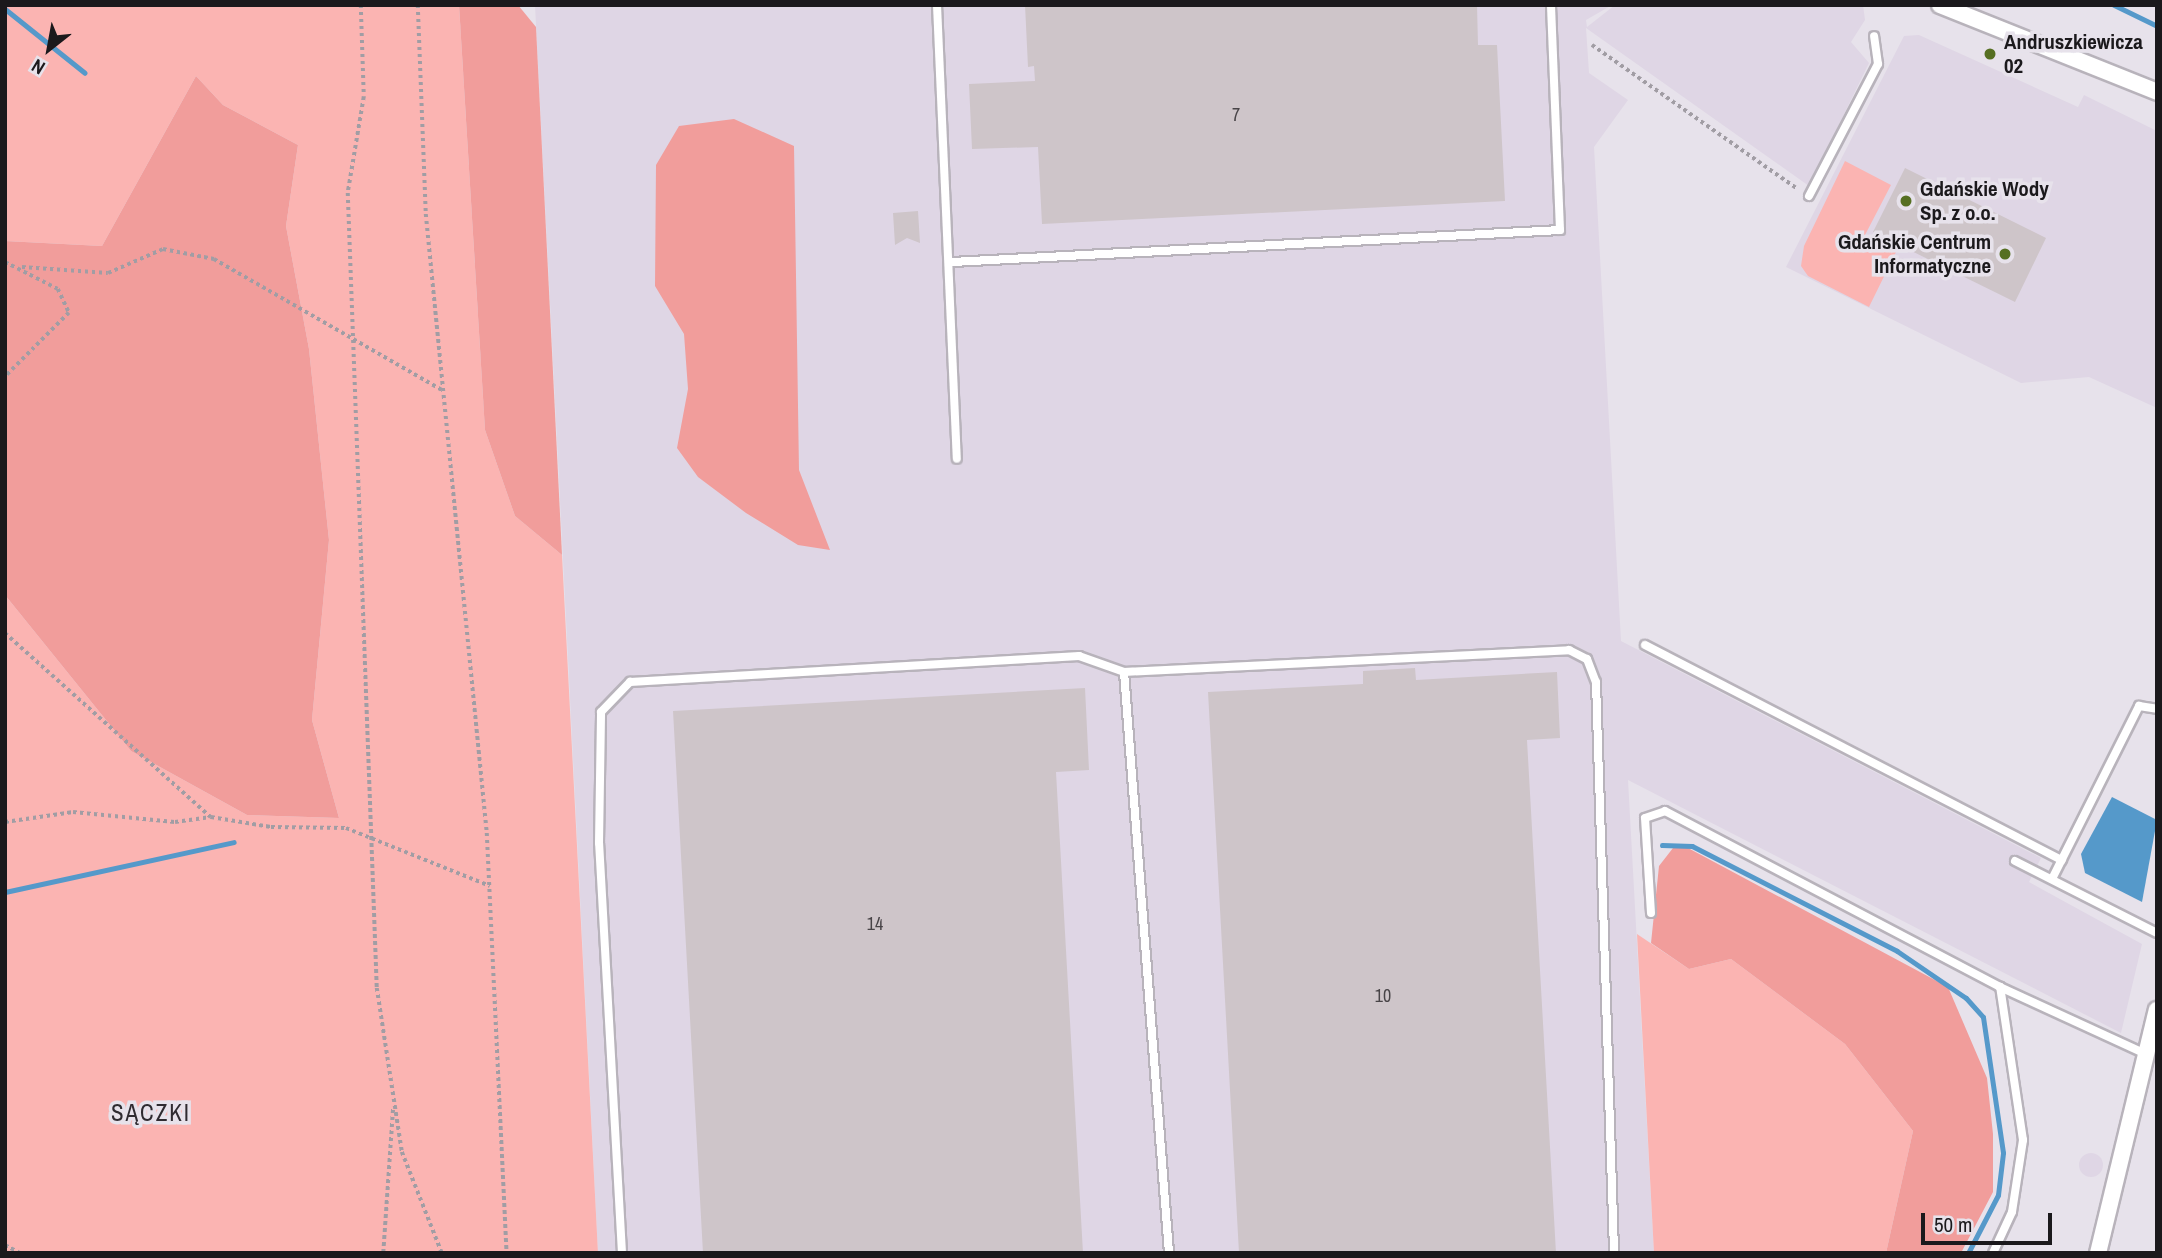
<!DOCTYPE html>
<meta charset="utf-8">
<style>
body{margin:0}
#map{position:relative;width:2162px;height:1258px;overflow:hidden;background:#e7e2eb;font-family:"Archivo Narrow",sans-serif}
div>[style]{position:absolute}
.built>*{inset:0;background:#dfd6e5}
.round{border-radius:50%}
.green>*{inset:0;background:#fbb4b2}
.forest>*{inset:0;background:#f19d9b}
.water>*{inset:0;background:#5599ca}
.stream>*{height:5px;margin:-2.5px;padding:0 2.5px;transform-origin:2.5px;border-radius:2.5px;background:#5599ca}
.building>*{inset:0;background:#cec5c9}
.path>*{height:3.5px;margin-top:-1.75px;transform-origin:0;background:repeating-linear-gradient(90deg,#a19da4 0 3.5px,transparent 0 7px)}
.roads{filter:drop-shadow(2px 0 #b8b3bb) drop-shadow(-2px 0 #b8b3bb) drop-shadow(0 2px #b8b3bb) drop-shadow(0 -2px #b8b3bb)}
.lane>*{height:8px;margin:-4px;padding:0 4px;transform-origin:4px;border-radius:4px;background:#fff}
.street>*{height:16px;margin:-8px;padding:0 8px;transform-origin:8px;border-radius:8px;background:#fff}
.dots>*{width:19px;height:19px;translate:-50% -50%;box-sizing:border-box;border:4px solid #e7e2eb;border-radius:50%}
span{translate:-50% -50%;white-space:nowrap;text-align:center;line-height:1.15;-webkit-text-stroke:7px #e7e2eb;paint-order:stroke}
.number-label{font-size:18px;color:#484447}
.number-label span{-webkit-text-stroke-width:0}
.poi-label{font-size:21px;color:#1b191c;font-weight:700}
.left{translate:0 -50%;text-align:left}
.right{translate:-100% -50%;text-align:right}
.neighbourhood-label{font-size:23px;color:#2f2b31;letter-spacing:2px}
.frame{position:absolute;inset:0;border:7px solid #1b191c;pointer-events:none}
.north{position:absolute;left:14px;top:14px;width:70px;height:70px;-webkit-text-stroke:5px #e7e2eb;paint-order:stroke;rotate:211deg;font-size:19px;font-weight:700;line-height:28px;text-align:center;color:#1b191c}
.north::after{content:'';display:block;margin:auto;width:24px;height:32px;background:#1b191c;clip-path:polygon(50% 0,100% 100%,50% 72%,0 100%)}
.scale{position:absolute;left:1921px;top:1213px;width:131px;height:32px;box-sizing:border-box;border:4px solid #1b191c;border-top:0;padding-left:9px;font-size:21px;line-height:24px;white-space:nowrap;color:#1b191c;-webkit-text-stroke:5px #e7e2eb;paint-order:stroke}
</style>
<div id="map">
<div class="built">
<div style="clip-path:polygon(535px 5px,1612px 5px,1586px 20px,1587px 27px,1615px 5px,1863px 5px,1865px 20px,1851px 42px,1869px 63px,1809px 186px,1586px 28px,1589px 73px,1628px 100px,1594px 147px,1621px 641px,2041px 858px,2029px 882px,2142px 944px,2121px 1033px,1628px 780px,1654px 1253px,598px 1253px)"></div>
<div style="clip-path:polygon(1919px 35px,2078px 107px,2084px 95px,2157px 131px,2157px 408px,2089px 377px,2021px 383px,1786px 267px,1904px 36px)"></div>
<div class="round" style="left:2079px;top:1153px;width:24px;height:24px"></div>
</div>
<div class="green">
<div style="clip-path:polygon(5px 5px,459px 5px,485px 430px,515px 516px,562px 555px,598px 1253px,5px 1253px,5px 595px,131px 751px,247px 815px,339px 818px,312px 720px,329px 540px,309px 349px,286px 226px,298px 145px,223px 105px,196px 76px,102px 246px,5px 241px)"></div>
<div style="clip-path:polygon(1845px 161px,1891px 185px,1865px 235px,1897px 250px,1869px 307px,1808px 276px,1801px 266px,1804px 246px)"></div>
<div style="clip-path:polygon(1637px 934px,1689px 969px,1731px 959px,1845px 1044px,1913px 1131px,1886px 1253px,1654px 1253px)"></div>
</div>
<div class="forest">
<div style="clip-path:polygon(459px 5px,518px 5px,536px 27px,562px 555px,515px 516px,485px 430px)"></div>
<div style="clip-path:polygon(196px 76px,223px 105px,298px 145px,286px 226px,309px 349px,329px 540px,312px 720px,339px 818px,247px 815px,131px 751px,5px 595px,5px 241px,102px 246px)"></div>
<div style="clip-path:polygon(734px 119px,794px 146px,799px 470px,830px 550px,798px 545px,746px 513px,698px 477px,677px 448px,688px 389px,684px 334px,655px 286px,656px 165px,679px 126px)"></div>
<div style="clip-path:polygon(1673px 848px,1688px 848px,1948px 987px,1987px 1078px,1993px 1134px,1993px 1192px,1961px 1253px,1886px 1253px,1913px 1131px,1845px 1044px,1731px 959px,1689px 969px,1651px 943px,1659px 866px)"></div>
</div>
<div class="water">
<div style="clip-path:polygon(2112px 797px,2157px 820px,2142px 902px,2085px 873px,2081px 854px)"></div>
</div>
<div class="stream">
<div style="left:2114px;top:5px;width:48px;rotate:26deg"></div>
<div style="left:5px;top:9px;width:102px;rotate:38.7deg"></div>
<div style="left:1662px;top:845px;width:30px;rotate:2deg"></div>
<div style="left:1692px;top:846px;width:230px;rotate:27.1deg"></div>
<div style="left:1897px;top:951px;width:83px;rotate:34.3deg"></div>
<div style="left:1966px;top:998px;width:25px;rotate:48deg"></div>
<div style="left:1983px;top:1017px;width:137px;rotate:81.6deg"></div>
<div style="left:2003px;top:1153px;width:42px;rotate:96.8deg"></div>
<div style="left:1998px;top:1195px;width:65px;rotate:117.3deg"></div>
<div style="left:5px;top:892px;width:234px;rotate:-12.3deg"></div>
</div>
<div class="building">
<div style="clip-path:polygon(1025px 5px,1477px 5px,1478px 45px,1497px 45px,1505px 201px,1042px 224px,1038px 147px,972px 149px,969px 84px,1035px 81px,1034px 66px,1028px 67px)"></div>
<div style="clip-path:polygon(1905px 168px,2046px 238px,2015px 302px,1873px 232px)"></div>
<div style="clip-path:polygon(918px 211px,920px 243px,907px 238px,895px 245px,893px 213px)"></div>
<div style="clip-path:polygon(1415px 668px,1416px 680px,1557px 672px,1560px 738px,1527px 740px,1556px 1253px,1239px 1253px,1208px 692px,1363px 684px,1363px 671px)"></div>
<div style="clip-path:polygon(1085px 688px,1089px 770px,1056px 772px,1083px 1253px,703px 1253px,673px 711px)"></div>
</div>
<div class="path">
<div style="left:361px;top:5px;width:92px;rotate:88.1deg"></div>
<div style="left:364px;top:97px;width:97px;rotate:99.5deg"></div>
<div style="left:348px;top:193px;width:796px;rotate:87.91deg"></div>
<div style="left:377px;top:988px;width:166px;rotate:81.3deg"></div>
<div style="left:402px;top:1152px;width:109px;rotate:68.4deg"></div>
<div style="left:418px;top:5px;width:209px;rotate:87.8deg"></div>
<div style="left:426px;top:214px;width:622px;rotate:84.37deg"></div>
<div style="left:487px;top:833px;width:420px;rotate:87.3deg"></div>
<div style="left:1592px;top:45px;width:251px;rotate:35deg"></div>
<div style="left:5px;top:262px;width:59px;rotate:27deg"></div>
<div style="left:58px;top:289px;width:26px;rotate:65deg"></div>
<div style="left:69px;top:313px;width:91px;rotate:135deg"></div>
<div style="left:22px;top:267px;width:86px;rotate:4deg"></div>
<div style="left:108px;top:273px;width:60px;rotate:-23.6deg"></div>
<div style="left:163px;top:249px;width:52px;rotate:11.1deg"></div>
<div style="left:214px;top:259px;width:263px;rotate:29.9deg"></div>
<div style="left:5px;top:633px;width:276px;rotate:41.8deg"></div>
<div style="left:211px;top:817px;width:61px;rotate:9.5deg"></div>
<div style="left:271px;top:827px;width:75px;rotate:0.8deg"></div>
<div style="left:346px;top:828px;width:155px;rotate:21.9deg"></div>
<div style="left:5px;top:822px;width:69px;rotate:-8.4deg"></div>
<div style="left:73px;top:812px;width:102px;rotate:5.6deg"></div>
<div style="left:175px;top:822px;width:36px;rotate:-8deg"></div>
<div style="left:5px;top:1245px;width:17px;rotate:28deg"></div>
<div style="left:383px;top:1253px;width:145px;rotate:-86.1deg"></div>
</div>
<div class="roads">
<div class="lane">
<div style="left:937px;top:5px;width:454px;rotate:87.5deg"></div>
<div style="left:1809px;top:196px;width:149px;rotate:-62.4deg"></div>
<div style="left:1878px;top:64px;width:28px;rotate:-98deg"></div>
<div style="left:952px;top:262px;width:609px;rotate:-3.01deg"></div>
<div style="left:1560px;top:230px;width:225px;rotate:-92.3deg"></div>
<div style="left:1645px;top:645px;width:469px;rotate:27.3deg"></div>
<div style="left:1124px;top:672px;width:583px;rotate:85.57deg"></div>
<div style="left:2015px;top:861px;width:159px;rotate:26.9deg"></div>
<div style="left:2052px;top:879px;width:194px;rotate:-63.3deg"></div>
<div style="left:2139px;top:706px;width:18px;rotate:9deg"></div>
<div style="left:1651px;top:913px;width:95px;rotate:-93.6deg"></div>
<div style="left:1645px;top:818px;width:21px;rotate:-19deg"></div>
<div style="left:1665px;top:811px;width:378px;rotate:27.7deg"></div>
<div style="left:2000px;top:987px;width:161px;rotate:24.7deg"></div>
<div style="left:622px;top:1253px;width:411px;rotate:-93.2deg"></div>
<div style="left:599px;top:843px;width:131px;rotate:-89.1deg"></div>
<div style="left:601px;top:712px;width:42px;rotate:-46deg"></div>
<div style="left:630px;top:682px;width:450px;rotate:-3.3deg"></div>
<div style="left:1079px;top:656px;width:48px;rotate:19.6deg"></div>
<div style="left:1124px;top:672px;width:446px;rotate:-2.8deg"></div>
<div style="left:1569px;top:650px;width:20px;rotate:27deg"></div>
<div style="left:1587px;top:659px;width:25px;rotate:69deg"></div>
<div style="left:1596px;top:682px;width:571px;rotate:88.19deg"></div>
<div style="left:1993px;top:1253px;width:45px;rotate:-65.1deg"></div>
<div style="left:2012px;top:1212px;width:73px;rotate:-81.3deg"></div>
<div style="left:2023px;top:1140px;width:155px;rotate:-98.5deg"></div>
</div>
<div class="street">
<div style="left:1940px;top:5px;width:234px;rotate:21.8deg"></div>
<div style="left:2098px;top:1253px;width:250px;rotate:-76.4deg"></div>
</div>
</div>
<div class="dots">
<div style="left:1990px;top:54px;background:#566f22"></div>
<div style="left:1906px;top:201px;background:#566f22"></div>
<div style="left:2005px;top:254px;background:#566f22"></div>
</div>
<div class="number-label">
<span style="left:1236px;top:115px">7</span>
<span style="left:875px;top:924px">14</span>
<span style="left:1383px;top:996px">10</span>
</div>
<div class="poi-label">
<span class="left" style="left:2004px;top:54px">Andruszkiewicza<br>02</span>
<span class="left" style="left:1920px;top:201px">Gdańskie Wody<br>Sp. z o.o.</span>
<span class="right" style="left:1991px;top:254px">Gdańskie Centrum<br>Informatyczne</span>
</div>
<div class="neighbourhood-label">
<span style="left:151px;top:1113px">SĄCZKI</span>
</div>
<div class="frame"></div>
<div class="north">N</div>
<div class="scale">50 m</div>
</div>
